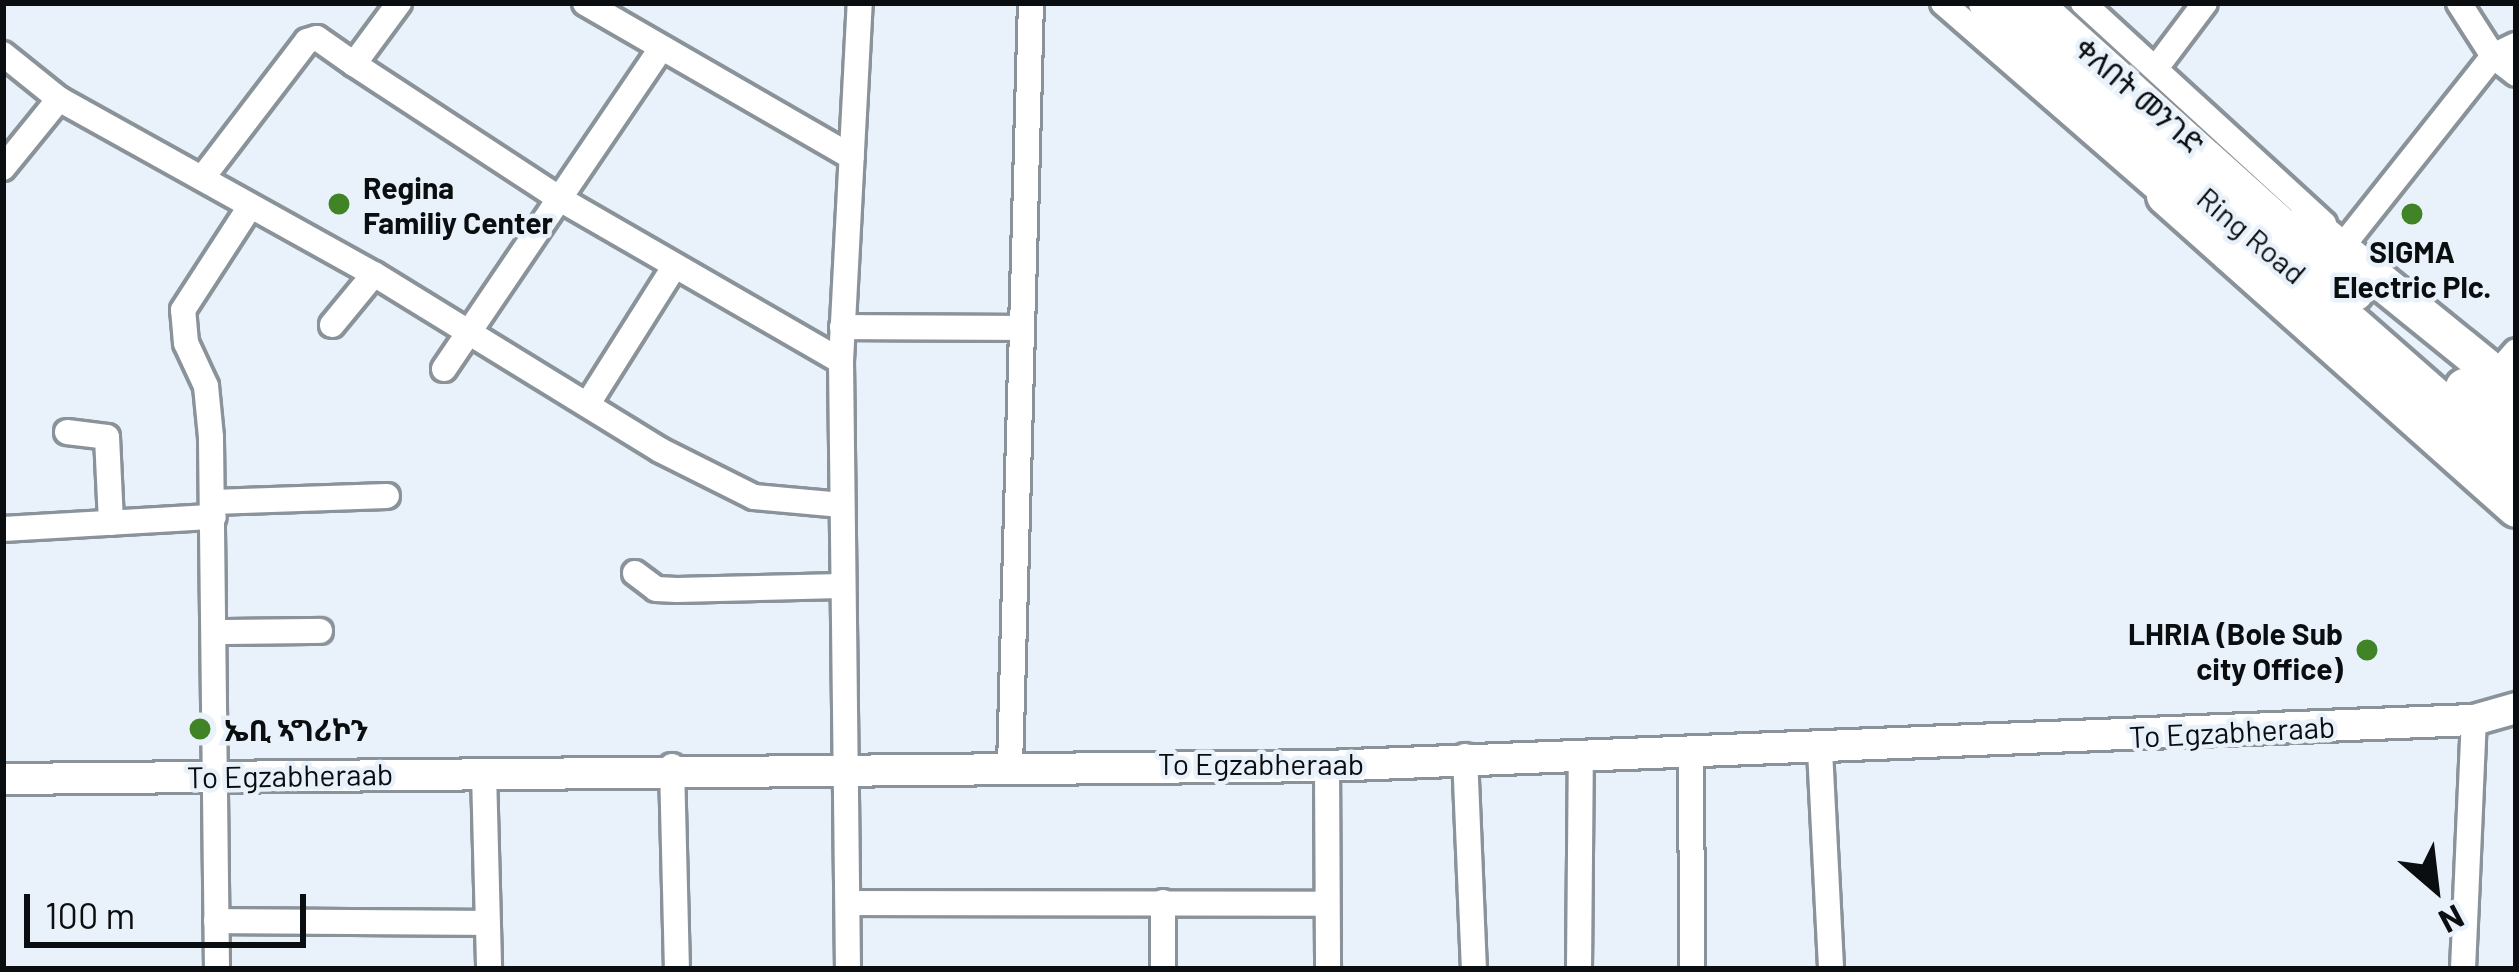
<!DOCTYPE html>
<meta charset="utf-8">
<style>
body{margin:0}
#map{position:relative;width:2519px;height:972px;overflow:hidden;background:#e9f2fa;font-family:Barlow,"Noto Sans Ethiopic",sans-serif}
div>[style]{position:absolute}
.roads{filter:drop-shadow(3px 0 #8b939a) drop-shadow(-3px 0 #8b939a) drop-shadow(0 3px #8b939a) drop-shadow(0 -3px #8b939a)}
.minor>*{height:24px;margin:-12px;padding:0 12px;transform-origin:12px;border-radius:12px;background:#fff}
.major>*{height:30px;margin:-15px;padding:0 15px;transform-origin:15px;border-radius:15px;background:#fff}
.highway>*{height:36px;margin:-18px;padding:0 18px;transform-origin:18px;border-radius:18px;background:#fff}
.dots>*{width:33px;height:33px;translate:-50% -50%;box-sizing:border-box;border:6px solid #e9f2fa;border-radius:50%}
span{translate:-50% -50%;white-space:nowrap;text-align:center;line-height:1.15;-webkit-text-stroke:9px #e9f2fa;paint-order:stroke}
.street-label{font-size:30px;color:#0b0e10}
.poi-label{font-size:30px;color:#0b0e10;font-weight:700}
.left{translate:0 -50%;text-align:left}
.right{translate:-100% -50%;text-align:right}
.frame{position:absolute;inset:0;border:6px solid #0b0e10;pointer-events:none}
.north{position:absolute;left:2375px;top:828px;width:120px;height:120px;-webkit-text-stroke:9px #e9f2fa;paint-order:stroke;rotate:152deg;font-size:33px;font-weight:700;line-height:48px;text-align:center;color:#0b0e10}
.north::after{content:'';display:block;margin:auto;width:42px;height:54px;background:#0b0e10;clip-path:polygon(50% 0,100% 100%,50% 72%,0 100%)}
.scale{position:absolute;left:24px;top:894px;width:282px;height:54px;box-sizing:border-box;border:6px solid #0b0e10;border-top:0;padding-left:15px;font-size:36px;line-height:42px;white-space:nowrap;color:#0b0e10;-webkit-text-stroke:9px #e9f2fa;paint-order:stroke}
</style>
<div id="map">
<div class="roads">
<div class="minor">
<div style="left:399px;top:3px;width:76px;rotate:126.4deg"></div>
<div style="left:354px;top:64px;width:246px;rotate:33.2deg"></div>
<div style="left:560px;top:199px;width:324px;rotate:30deg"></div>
<div style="left:585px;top:3px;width:308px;rotate:30deg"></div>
<div style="left:1943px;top:3px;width:294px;rotate:41deg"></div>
<div style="left:2083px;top:3px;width:327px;rotate:42.5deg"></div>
<div style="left:2459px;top:3px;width:63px;rotate:57.3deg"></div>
<div style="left:2493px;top:56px;width:25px;rotate:-26deg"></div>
<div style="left:3px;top:54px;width:72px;rotate:38.8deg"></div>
<div style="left:59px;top:99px;width:360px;rotate:29.1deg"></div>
<div style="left:374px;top:274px;width:336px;rotate:31.6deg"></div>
<div style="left:660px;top:450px;width:105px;rotate:26.6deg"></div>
<div style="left:754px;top:497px;width:88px;rotate:5.2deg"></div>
<div style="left:2156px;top:68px;width:81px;rotate:-53deg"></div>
<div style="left:3px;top:168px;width:89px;rotate:-50.9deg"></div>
<div style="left:203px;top:177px;width:171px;rotate:-52.6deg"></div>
<div style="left:307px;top:41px;width:10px;rotate:-17deg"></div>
<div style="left:317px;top:38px;width:45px;rotate:35.1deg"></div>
<div style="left:2345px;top:243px;width:238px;rotate:-51.6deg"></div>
<div style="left:2493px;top:56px;width:29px;rotate:38deg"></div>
<div style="left:332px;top:325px;width:66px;rotate:-50.5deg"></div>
<div style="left:842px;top:327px;width:179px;rotate:0.3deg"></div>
<div style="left:444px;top:369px;width:384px;rotate:-55.9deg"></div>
<div style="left:2497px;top:373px;width:29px;rotate:-49deg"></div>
<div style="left:589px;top:402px;width:160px;rotate:-57.8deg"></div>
<div style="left:67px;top:432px;width:40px;rotate:7.1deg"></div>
<div style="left:107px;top:437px;width:86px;rotate:87.3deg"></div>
<div style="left:213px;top:502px;width:174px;rotate:-2deg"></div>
<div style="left:3px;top:529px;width:211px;rotate:-3.3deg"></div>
<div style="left:635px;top:573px;width:26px;rotate:37deg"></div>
<div style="left:656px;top:589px;width:21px;rotate:3deg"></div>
<div style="left:677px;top:590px;width:164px;rotate:-1.4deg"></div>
<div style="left:217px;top:632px;width:103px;rotate:-0.6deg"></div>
<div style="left:1820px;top:750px;width:219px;rotate:87.1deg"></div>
<div style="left:1691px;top:752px;width:217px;rotate:89.7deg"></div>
<div style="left:1465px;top:756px;width:213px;rotate:87.6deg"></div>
<div style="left:672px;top:766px;width:203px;rotate:88.6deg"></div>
<div style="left:1327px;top:766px;width:203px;rotate:89.7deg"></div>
<div style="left:1010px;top:767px;width:764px;rotate:-88.43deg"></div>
<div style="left:484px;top:773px;width:196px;rotate:88.5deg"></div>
<div style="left:848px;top:903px;width:479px;rotate:0.1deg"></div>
<div style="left:216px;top:921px;width:270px;rotate:0.4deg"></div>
<div style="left:217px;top:969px;width:532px;rotate:-90.65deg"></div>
<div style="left:211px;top:437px;width:51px;rotate:-95.6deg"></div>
<div style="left:206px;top:386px;width:47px;rotate:-114.9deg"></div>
<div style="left:186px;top:343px;width:33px;rotate:-95deg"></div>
<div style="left:183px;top:310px;width:121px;rotate:-57.1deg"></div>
<div style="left:848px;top:969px;width:608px;rotate:-90.66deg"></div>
<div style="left:841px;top:361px;width:359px;rotate:-87deg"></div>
<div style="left:1163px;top:969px;width:67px;rotate:-90deg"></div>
<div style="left:1579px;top:969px;width:215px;rotate:-89.5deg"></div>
<div style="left:2463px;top:969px;width:249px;rotate:-87.5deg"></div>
</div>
<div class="major">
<div style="left:3px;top:779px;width:1324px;rotate:-0.56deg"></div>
<div style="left:1327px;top:766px;width:1148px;rotate:-2.3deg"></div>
<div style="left:2474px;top:720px;width:44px;rotate:-15.9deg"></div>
</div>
<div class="highway">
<div style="left:1987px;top:3px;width:704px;rotate:41.25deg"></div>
<div style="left:2033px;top:3px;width:433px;rotate:41.9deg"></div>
<div style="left:2165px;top:196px;width:470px;rotate:41.7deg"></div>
<div style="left:2306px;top:221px;width:270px;rotate:39deg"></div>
<div style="left:2464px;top:387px;width:69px;rotate:40.9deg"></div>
</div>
</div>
<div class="dots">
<div style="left:339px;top:204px;background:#418427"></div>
<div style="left:2412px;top:214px;background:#418427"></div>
<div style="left:2367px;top:650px;background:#418427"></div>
<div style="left:200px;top:729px;background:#418427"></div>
</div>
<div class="street-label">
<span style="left:2140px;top:95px;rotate:41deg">ቀለበት መንገድ</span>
<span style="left:2252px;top:235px;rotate:40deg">Ring Road</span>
<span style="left:2232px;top:731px;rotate:-3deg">To Egzabheraab</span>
<span style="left:1261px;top:763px">To Egzabheraab</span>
<span style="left:290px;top:775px;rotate:-1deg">To Egzabheraab</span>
</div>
<div class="poi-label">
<span class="left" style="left:363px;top:204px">Regina<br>Familiy Center</span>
<span style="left:2412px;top:268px">SIGMA<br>Electric Plc.</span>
<span class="right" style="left:2343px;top:650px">LHRIA (Bole Sub<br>city Office)</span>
<span class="left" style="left:224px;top:729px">ኤቢ ኣግሪኮን</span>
</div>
<div class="frame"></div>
<div class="north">N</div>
<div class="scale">100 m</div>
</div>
